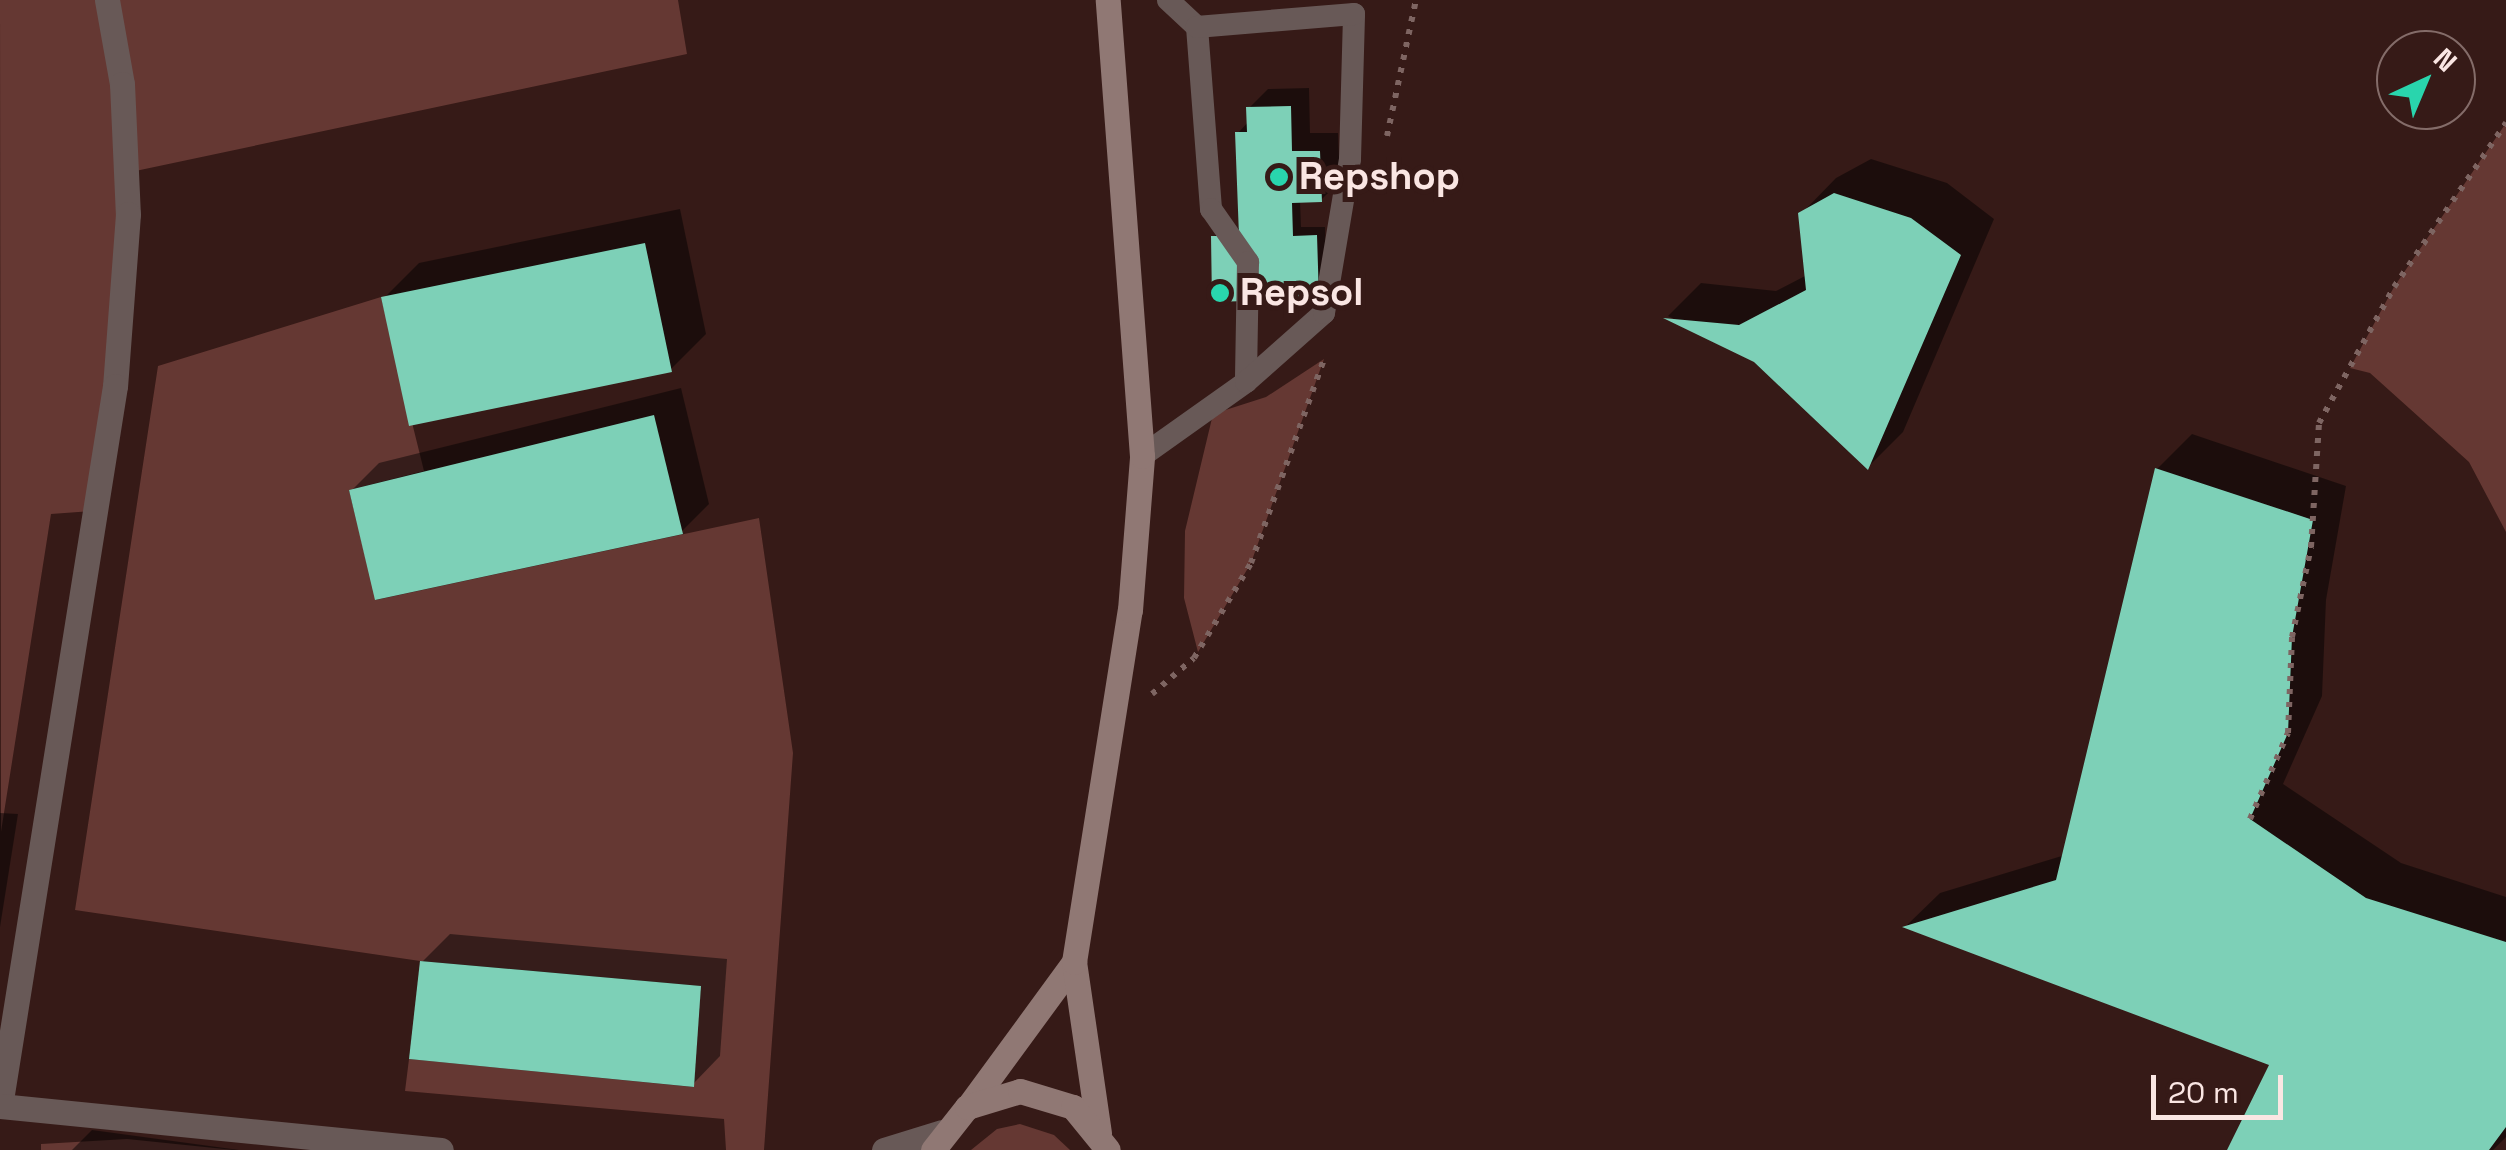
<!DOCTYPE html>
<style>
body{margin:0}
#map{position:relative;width:2506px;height:1150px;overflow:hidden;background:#361a17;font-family:"Space Grotesk",sans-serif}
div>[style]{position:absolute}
.green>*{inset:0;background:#653833}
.shadow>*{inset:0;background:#0007}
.building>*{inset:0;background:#7dd0b7}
.path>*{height:6px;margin-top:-3px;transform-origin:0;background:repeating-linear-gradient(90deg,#7e6562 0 5px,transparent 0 13px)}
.service>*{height:22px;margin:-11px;padding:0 11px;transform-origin:11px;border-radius:11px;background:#685957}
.minor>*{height:25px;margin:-12.5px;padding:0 12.5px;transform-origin:12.5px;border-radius:12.5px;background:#685957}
.secondary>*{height:25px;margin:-12.5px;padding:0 12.5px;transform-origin:12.5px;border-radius:12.5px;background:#907874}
.dots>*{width:28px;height:28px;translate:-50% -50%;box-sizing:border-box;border:5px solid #361a17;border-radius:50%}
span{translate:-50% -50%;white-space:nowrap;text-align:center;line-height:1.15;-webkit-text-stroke:10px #361a17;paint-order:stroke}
.poi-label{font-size:38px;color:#fae6e3;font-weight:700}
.left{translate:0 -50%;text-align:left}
.north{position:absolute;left:2376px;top:30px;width:100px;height:100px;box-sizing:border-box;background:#361a17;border:2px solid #846c69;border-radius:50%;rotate:44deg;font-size:28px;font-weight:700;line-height:40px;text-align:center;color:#fae6e3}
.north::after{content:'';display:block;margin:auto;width:35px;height:45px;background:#29d5ad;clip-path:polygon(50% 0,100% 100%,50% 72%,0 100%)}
.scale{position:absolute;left:2151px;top:1075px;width:132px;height:45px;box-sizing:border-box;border:5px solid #fae6e3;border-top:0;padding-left:12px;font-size:30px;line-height:35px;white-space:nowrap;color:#fae6e3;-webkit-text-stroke:8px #361a17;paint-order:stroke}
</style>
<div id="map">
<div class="green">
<div style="clip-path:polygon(0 0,678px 0,687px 54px,126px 173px,92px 511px,51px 514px,1px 832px)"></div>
<div style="clip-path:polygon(2506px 123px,2506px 532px,2469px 462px,2370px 373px,2350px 368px,2394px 287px)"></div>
<div style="clip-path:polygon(381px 297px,424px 471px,349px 490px,376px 600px,759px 518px,793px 753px,764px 1150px,726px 1150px,724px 1119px,405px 1091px,409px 1059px,693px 1087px,700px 986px,420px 961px,75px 910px,158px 366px)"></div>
<div style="clip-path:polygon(1324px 359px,1251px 563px,1198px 652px,1184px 598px,1185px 531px,1213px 414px,1266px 397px)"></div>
<div style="clip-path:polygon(1020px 1124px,1054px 1135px,1070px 1150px,971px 1150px,997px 1129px)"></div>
<div style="clip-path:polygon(127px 1139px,234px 1150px,41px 1150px,41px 1144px)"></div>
</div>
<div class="shadow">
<div style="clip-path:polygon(1309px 88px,1310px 133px,1338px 133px,1340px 181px,1321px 200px,1300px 200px,1301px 227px,1325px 227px,1327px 287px,1213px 238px,1222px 228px,1241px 228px,1238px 133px,1249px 121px,1249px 108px,1268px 89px)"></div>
<div style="clip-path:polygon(1871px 159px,1947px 183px,1994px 219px,1903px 432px,1868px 467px,1756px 360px,1668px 316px,1701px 283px,1776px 291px,1807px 275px,1801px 214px,1836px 178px)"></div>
<div style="clip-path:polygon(680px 209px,706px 334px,671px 369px,384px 298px,419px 263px)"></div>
<div style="clip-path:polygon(681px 388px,709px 504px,681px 532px,351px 491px,379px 463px)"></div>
<div style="clip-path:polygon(2192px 434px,2346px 486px,2326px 600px,2322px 696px,2283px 784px,2401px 863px,2506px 897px,2506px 1137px,2493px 1150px,2230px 1150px,2272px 1064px,1906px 926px,1940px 893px,2065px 855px,2157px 469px)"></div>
<div style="clip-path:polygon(0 813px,18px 814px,0 927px)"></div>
<div style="clip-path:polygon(450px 934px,727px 959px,720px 1056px,693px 1084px,422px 962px)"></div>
<div style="clip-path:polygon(92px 1130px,239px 1150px,72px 1150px)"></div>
</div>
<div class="building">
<div style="clip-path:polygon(1291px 106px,1292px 151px,1320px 151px,1322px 202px,1292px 203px,1293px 236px,1317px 235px,1319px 299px,1212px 302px,1211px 236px,1239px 236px,1235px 132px,1247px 132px,1246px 107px)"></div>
<div style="clip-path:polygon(1834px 193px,1911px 218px,1961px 255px,1868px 470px,1754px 362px,1663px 318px,1739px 325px,1806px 290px,1798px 213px)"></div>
<div style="clip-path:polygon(645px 243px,672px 372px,409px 426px,381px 297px)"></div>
<div style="clip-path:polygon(654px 415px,683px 534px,375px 600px,349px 490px)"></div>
<div style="clip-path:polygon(2155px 468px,2313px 520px,2292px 637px,2288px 733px,2250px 819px,2366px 898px,2506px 942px,2506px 1127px,2489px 1150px,2227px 1150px,2269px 1065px,1902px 927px,2056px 880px)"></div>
<div style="clip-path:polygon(420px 961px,701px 986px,694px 1087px,409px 1059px)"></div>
</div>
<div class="path">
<div style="left:1387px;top:136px;width:139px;rotate:-78deg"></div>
<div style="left:1152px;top:694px;width:55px;rotate:-40.6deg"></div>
<div style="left:1194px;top:658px;width:111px;rotate:-59deg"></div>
<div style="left:1251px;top:563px;width:217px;rotate:-70.3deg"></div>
<div style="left:2250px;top:819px;width:94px;rotate:-66.2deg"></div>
<div style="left:2288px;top:733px;width:96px;rotate:-87.6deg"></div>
<div style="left:2292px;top:637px;width:92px;rotate:-78.1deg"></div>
<div style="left:2311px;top:547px;width:124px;rotate:-86.3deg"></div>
<div style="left:2319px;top:423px;width:155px;rotate:-61.1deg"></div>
<div style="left:2394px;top:287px;width:199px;rotate:-55.7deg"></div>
</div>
<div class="service">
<div style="left:1168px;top:0;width:40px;rotate:43deg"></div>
<div style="left:1197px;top:27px;width:183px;rotate:85.6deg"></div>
<div style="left:1211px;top:209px;width:65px;rotate:55.1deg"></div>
<div style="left:1248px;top:262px;width:120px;rotate:91deg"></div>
<div style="left:1142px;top:456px;width:128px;rotate:-35.4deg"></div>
<div style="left:1246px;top:382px;width:104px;rotate:-41.5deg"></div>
<div style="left:1324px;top:313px;width:156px;rotate:-80.4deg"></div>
<div style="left:1350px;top:159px;width:145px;rotate:-88.4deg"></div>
<div style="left:1354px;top:14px;width:158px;rotate:175.3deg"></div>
</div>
<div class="minor">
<div style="left:107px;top:0;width:85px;rotate:79.9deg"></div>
<div style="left:122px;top:84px;width:130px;rotate:87.4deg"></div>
<div style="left:128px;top:214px;width:172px;rotate:94.3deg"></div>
<div style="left:115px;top:386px;width:729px;rotate:99.07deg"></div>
<div style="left:0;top:1106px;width:443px;rotate:5.7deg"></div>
<div style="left:884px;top:1150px;width:61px;rotate:-17.2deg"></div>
</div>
<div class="secondary">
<div style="left:968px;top:1107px;width:180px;rotate:-53.8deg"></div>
<div style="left:1099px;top:1133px;width:173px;rotate:-98.3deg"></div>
<div style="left:1074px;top:962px;width:356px;rotate:-81deg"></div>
<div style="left:1130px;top:610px;width:154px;rotate:-85.5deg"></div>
<div style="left:1142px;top:456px;width:457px;rotate:-94.3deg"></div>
<div style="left:933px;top:1150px;width:55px;rotate:-51.7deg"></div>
<div style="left:967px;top:1107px;width:55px;rotate:-16.8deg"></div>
<div style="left:1020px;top:1091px;width:55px;rotate:16.8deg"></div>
<div style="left:1073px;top:1107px;width:55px;rotate:50.9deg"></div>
</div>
<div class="dots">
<div style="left:1279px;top:177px;background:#29d5ad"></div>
<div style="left:1220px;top:293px;background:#29d5ad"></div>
</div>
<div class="poi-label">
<span class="left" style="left:1299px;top:177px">Repshop</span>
<span class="left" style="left:1240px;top:293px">Repsol</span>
</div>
<div class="north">N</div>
<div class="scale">20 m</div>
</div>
